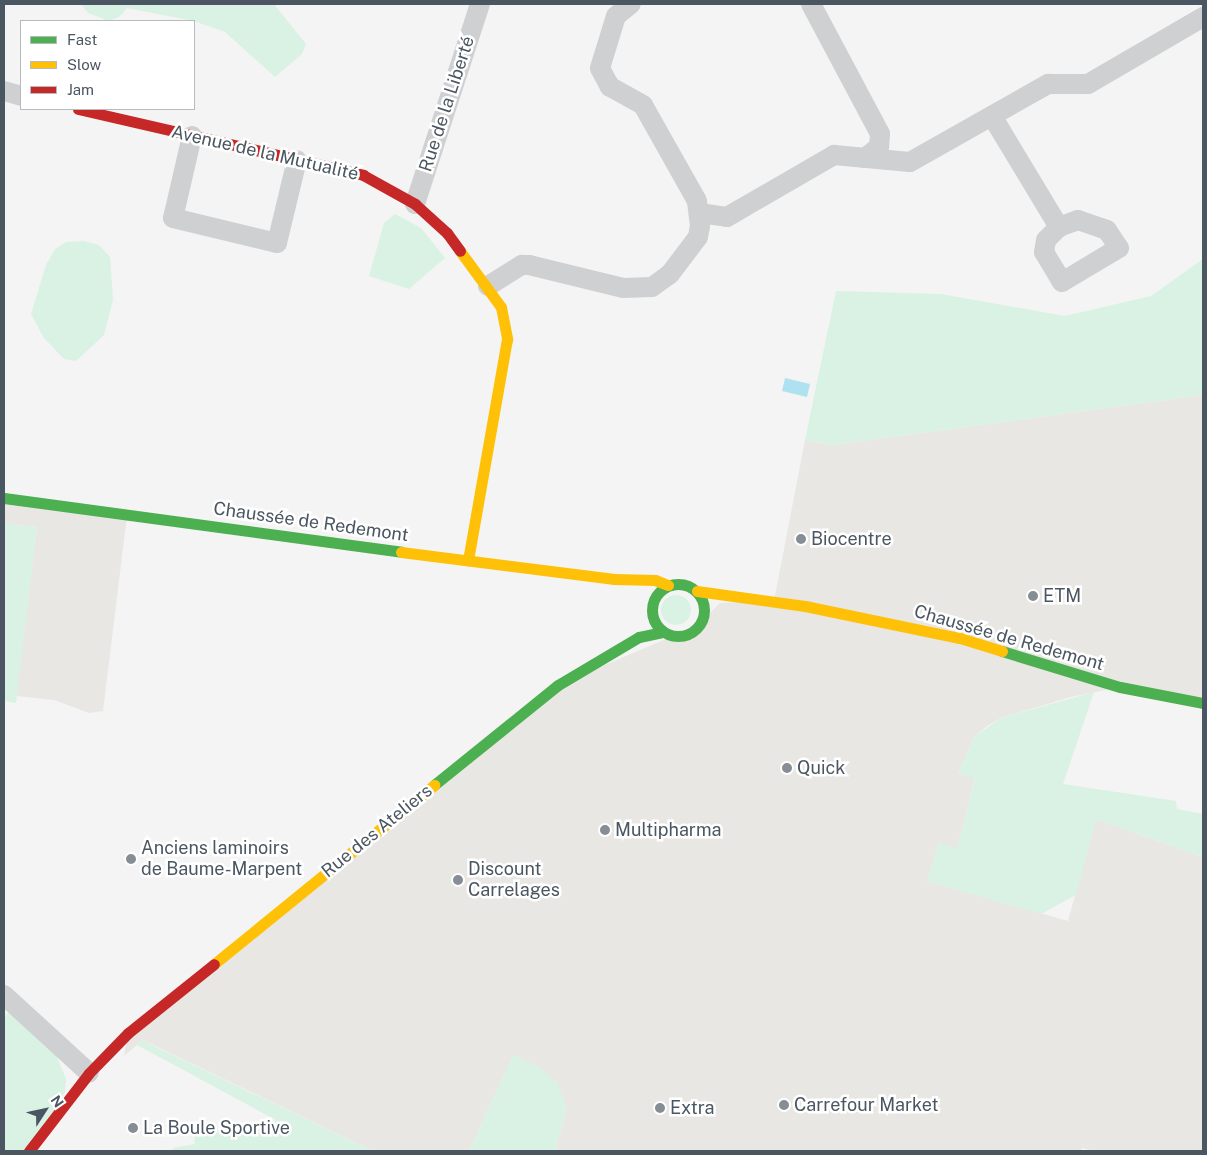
<!DOCTYPE html>
<meta charset="utf-8">
<style>
body{margin:0}
#map{position:relative;width:1207px;height:1155px;overflow:hidden;background:#f4f4f4;font-family:"Public Sans",sans-serif}
div>[style]{position:absolute}
.commercial>*{inset:0;background:#e8e7e3}
.green>*{inset:0;background:#d9f2e3}
.round{border-radius:50%}
.water>*{inset:0;background:#aee2f0}
.street>*{height:20px;margin:-10px;padding:0 10px;transform-origin:10px;border-radius:10px;background:#ced0d2}
.fast>*{height:11px;margin:-5.5px;padding:0 5.5px;transform-origin:5.5px;border-radius:5.5px;background:#4caf50}
.fast>.ring{margin:-5.5px;padding:0;box-sizing:content-box;background:none;border:11px solid #4caf50;border-radius:50%}
.slow>*{height:11px;margin:-5.5px;padding:0 5.5px;transform-origin:5.5px;border-radius:5.5px;background:#ffc107}
.jam>*{height:11px;margin:-5.5px;padding:0 5.5px;transform-origin:5.5px;border-radius:5.5px;background:#c62828}
.dots>*{width:14px;height:14px;translate:-50% -50%;box-sizing:border-box;border:2px solid #fff;border-radius:50%}
span{translate:-50% -50%;white-space:nowrap;text-align:center;line-height:1.15;-webkit-text-stroke:5px #fff;paint-order:stroke}
.street-label{font-size:18px;color:#4a5661}
.poi-label{font-size:18px;color:#4a5661}
.left{translate:0 -50%;text-align:left}
.frame{position:absolute;inset:0;border:5px solid #4a5661;pointer-events:none}
.legend{position:absolute;left:20px;top:20px;width:175px;height:90px;box-sizing:border-box;background:#fff;border:1px solid #b7bbc0;margin:0;padding:6px 9px;list-style:none;font-size:15px;color:#4a5661}
.legend li{display:flex;align-items:center;gap:10px;height:25px}
.legend b{width:25px;border:1px solid #b7bbc0}
.north{position:absolute;left:20px;top:1085px;width:50px;height:50px;-webkit-text-stroke:4px #fff;paint-order:stroke;rotate:55deg;font-size:14px;font-weight:700;line-height:20px;text-align:center;color:#4a5661}
.north::after{content:'';display:block;margin:auto;width:18px;height:22px;background:#4a5661;clip-path:polygon(50% 0,100% 100%,50% 72%,0 100%)}
</style>
<div id="map">
<div class="commercial">
<div style="clip-path:polygon(1203px 395px,1203px 703px,1120px 687px,1071px 697px,1001px 718px,987px 726px,975px 736px,958px 773px,975px 778px,957px 849px,927px 881px,1068px 921px,1096px 819px,1203px 857px,1203px 1151px,1095px 1151px,1082px 1148px,1081px 1151px,555px 1151px,567px 1108px,513px 1056px,469px 1151px,373px 1151px,143px 1040px,124px 1056px,128px 1033px,558px 685px,673px 636px,691px 632px,720px 603px,774px 601px,805px 440px,832px 445px)"></div>
<div style="clip-path:polygon(4px 498px,127px 516px,103px 711px,89px 713px,54px 700px,16px 696px,37px 527px,4px 523px)"></div>
</div>
<div class="green">
<div style="clip-path:polygon(81px 4px,274px 4px,306px 44px,302px 54px,275px 77px,225px 32px,194px 21px,127px 8px,119px 17px,109px 21px,88px 13px)"></div>
<div style="clip-path:polygon(395px 214px,421px 228px,445px 258px,409px 289px,369px 276px,384px 223px)"></div>
<div style="clip-path:polygon(84px 241px,99px 245px,110px 257px,113px 300px,104px 335px,76px 361px,64px 359px,44px 338px,31px 314px,46px 265px,55px 249px,66px 242px)"></div>
<div style="clip-path:polygon(1203px 259px,1203px 395px,832px 445px,805px 440px,836px 291px,941px 294px,1065px 316px,1151px 296px)"></div>
<div style="clip-path:polygon(4px 523px,37px 527px,16px 703px,4px 701px)"></div>
<div class="round" style="left:661px;top:595px;width:30px;height:30px"></div>
<div style="clip-path:polygon(1094px 692px,1063px 784px,1176px 801px,1177px 809px,1203px 814px,1203px 857px,1096px 819px,1076px 895px,1041px 914px,927px 881px,938px 843px,957px 848px,975px 779px,958px 773px,975px 736px,1001px 718px)"></div>
<div style="clip-path:polygon(17px 1007px,56px 1055px,66px 1079px,65px 1092px,30px 1151px,4px 1151px,4px 1016px)"></div>
<div style="clip-path:polygon(143px 1040px,158px 1048px,373px 1151px,173px 1151px,173px 1148px,195px 1144px,192px 1123px,244px 1134px,276px 1120px,137px 1045px)"></div>
<div style="clip-path:polygon(513px 1055px,538px 1066px,557px 1082px,567px 1108px,555px 1151px,469px 1151px)"></div>
</div>
<div class="water">
<div style="clip-path:polygon(785px 378px,810px 384px,807px 397px,782px 391px)"></div>
</div>
<div class="street">
<div style="left:811px;top:4px;width:147px;rotate:62deg"></div>
<div style="left:880px;top:134px;width:13px;rotate:94deg"></div>
<div style="left:879px;top:147px;width:18px;rotate:142deg"></div>
<div style="left:4px;top:91px;width:18px;rotate:16deg"></div>
<div style="left:992px;top:116px;width:130px;rotate:58.9deg"></div>
<div style="left:1059px;top:227px;width:18px;rotate:135deg"></div>
<div style="left:1046px;top:240px;width:12px;rotate:99deg"></div>
<div style="left:1044px;top:252px;width:35px;rotate:59deg"></div>
<div style="left:1062px;top:282px;width:66px;rotate:-30.8deg"></div>
<div style="left:1119px;top:248px;width:22px;rotate:-124deg"></div>
<div style="left:1107px;top:230px;width:31px;rotate:-161deg"></div>
<div style="left:1078px;top:220px;width:20px;rotate:160deg"></div>
<div style="left:192px;top:136px;width:84px;rotate:103deg"></div>
<div style="left:173px;top:218px;width:107px;rotate:13.5deg"></div>
<div style="left:277px;top:243px;width:85px;rotate:-76.5deg"></div>
<div style="left:415px;top:204px;width:210px;rotate:-72deg"></div>
<div style="left:699px;top:213px;width:28px;rotate:8deg"></div>
<div style="left:727px;top:217px;width:124px;rotate:-30.1deg"></div>
<div style="left:834px;top:155px;width:76px;rotate:5.3deg"></div>
<div style="left:910px;top:162px;width:159px;rotate:-29.5deg"></div>
<div style="left:1048px;top:84px;width:40px"></div>
<div style="left:1088px;top:84px;width:133px;rotate:-30.2deg"></div>
<div style="left:488px;top:286px;width:40px;rotate:-32deg"></div>
<div style="left:522px;top:265px;width:7px"></div>
<div style="left:529px;top:265px;width:97px;rotate:13.7deg"></div>
<div style="left:623px;top:288px;width:29px;rotate:-2deg"></div>
<div style="left:652px;top:287px;width:22px;rotate:-36deg"></div>
<div style="left:670px;top:274px;width:46px;rotate:-52.9deg"></div>
<div style="left:698px;top:237px;width:11px;rotate:-80deg"></div>
<div style="left:700px;top:226px;width:25px;rotate:-97deg"></div>
<div style="left:697px;top:201px;width:110px;rotate:-119.4deg"></div>
<div style="left:643px;top:105px;width:38px;rotate:-151deg"></div>
<div style="left:610px;top:87px;width:21px;rotate:-118deg"></div>
<div style="left:600px;top:68px;width:54px;rotate:-72.9deg"></div>
<div style="left:616px;top:16px;width:19px;rotate:-39deg"></div>
<div style="left:4px;top:995px;width:115px;rotate:42.5deg"></div>
</div>
<div class="fast">
<div style="left:4px;top:498px;width:401px;rotate:7.7deg"></div>
<div class="ring" style="left:652px;top:584px;width:41px;height:41px"></div>
<div style="left:1002px;top:651px;width:123px;rotate:17deg"></div>
<div style="left:1120px;top:687px;width:85px;rotate:10.9deg"></div>
<div style="left:434px;top:785px;width:159px;rotate:-38.9deg"></div>
<div style="left:558px;top:685px;width:94px;rotate:-30.7deg"></div>
<div style="left:639px;top:637px;width:25px;rotate:-12deg"></div>
</div>
<div class="slow">
<div style="left:460px;top:251px;width:69px;rotate:53.8deg"></div>
<div style="left:501px;top:307px;width:33px;rotate:79deg"></div>
<div style="left:507px;top:339px;width:225px;rotate:100deg"></div>
<div style="left:401px;top:552px;width:215px;rotate:7.2deg"></div>
<div style="left:614px;top:579px;width:41px;rotate:1.4deg"></div>
<div style="left:655px;top:580px;width:14px;rotate:21deg"></div>
<div style="left:697px;top:591px;width:109px;rotate:7.9deg"></div>
<div style="left:805px;top:606px;width:158px;rotate:11.7deg"></div>
<div style="left:960px;top:638px;width:44px;rotate:17.2deg"></div>
<div style="left:214px;top:964px;width:284px;rotate:-39.1deg"></div>
</div>
<div class="jam">
<div style="left:78px;top:109px;width:293px;rotate:13deg"></div>
<div style="left:363px;top:175px;width:60px;rotate:29.1deg"></div>
<div style="left:415px;top:204px;width:43px;rotate:42.2deg"></div>
<div style="left:447px;top:233px;width:22px;rotate:54deg"></div>
<div style="left:29px;top:1151px;width:98px;rotate:-52.4deg"></div>
<div style="left:89px;top:1073px;width:56px;rotate:-45.7deg"></div>
<div style="left:128px;top:1033px;width:110px;rotate:-38.7deg"></div>
</div>
<div class="dots">
<div style="left:801px;top:539px;background:#868d94"></div>
<div style="left:1033px;top:596px;background:#868d94"></div>
<div style="left:787px;top:768px;background:#868d94"></div>
<div style="left:605px;top:830px;background:#868d94"></div>
<div style="left:131px;top:859px;background:#868d94"></div>
<div style="left:458px;top:880px;background:#868d94"></div>
<div style="left:784px;top:1105px;background:#868d94"></div>
<div style="left:660px;top:1108px;background:#868d94"></div>
<div style="left:133px;top:1128px;background:#868d94"></div>
</div>
<div class="street-label">
<span style="left:447px;top:104px;rotate:-72deg">Rue de la Liberté</span>
<span style="left:265px;top:153px;rotate:13deg">Avenue de la Mutualité</span>
<span style="left:311px;top:522px;rotate:8deg">Chaussée de Redemont</span>
<span style="left:1009px;top:638px;rotate:16deg">Chaussée de Redemont</span>
<span style="left:377px;top:831px;rotate:-39deg">Rue des Ateliers</span>
</div>
<div class="poi-label">
<span class="left" style="left:811px;top:539px">Biocentre</span>
<span class="left" style="left:1043px;top:596px">ETM</span>
<span class="left" style="left:797px;top:768px">Quick</span>
<span class="left" style="left:615px;top:830px">Multipharma</span>
<span class="left" style="left:141px;top:859px">Anciens laminoirs<br>de Baume-Marpent</span>
<span class="left" style="left:468px;top:880px">Discount<br>Carrelages</span>
<span class="left" style="left:794px;top:1105px">Carrefour Market</span>
<span class="left" style="left:670px;top:1108px">Extra</span>
<span class="left" style="left:143px;top:1128px">La Boule Sportive</span>
</div>
<div class="frame"></div>
<ul class="legend">
<li><b style="height:6px;background:#4caf50"></b>Fast</li>
<li><b style="height:6px;background:#ffc107"></b>Slow</li>
<li><b style="height:6px;background:#c62828"></b>Jam</li>
</ul>
<div class="north">N</div>
</div>
